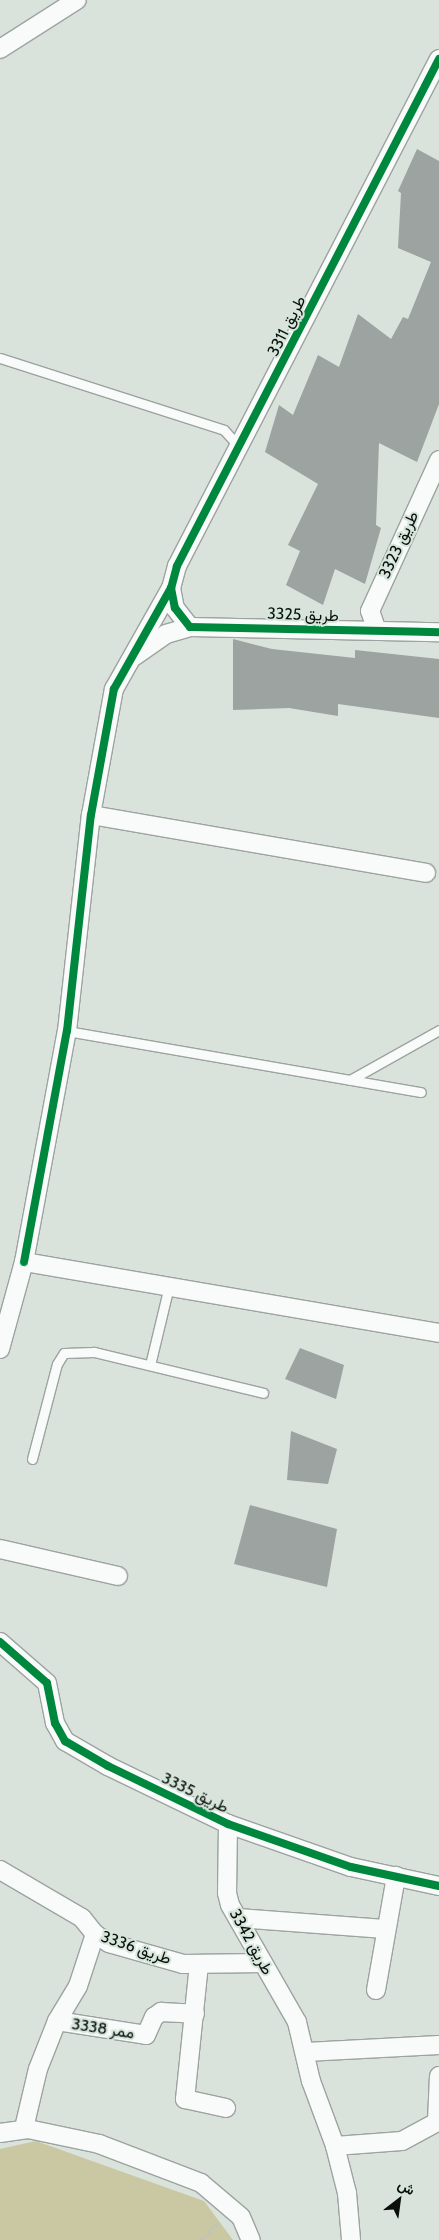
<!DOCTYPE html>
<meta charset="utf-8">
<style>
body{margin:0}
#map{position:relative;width:439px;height:2240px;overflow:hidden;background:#dae2dc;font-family:Cabin,Vazirmatn,sans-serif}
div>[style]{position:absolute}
.green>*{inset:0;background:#cac8a2}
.building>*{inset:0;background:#9da3a0}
.path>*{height:3px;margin-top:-1.5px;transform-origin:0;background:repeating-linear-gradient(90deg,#bec2c0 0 2.5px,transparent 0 5px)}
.roads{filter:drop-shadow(1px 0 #9da39f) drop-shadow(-1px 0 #9da39f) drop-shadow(0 1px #9da39f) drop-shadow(0 -1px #9da39f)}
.lane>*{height:9px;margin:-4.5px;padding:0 4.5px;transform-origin:4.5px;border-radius:4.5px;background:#f9fbfa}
.street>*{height:18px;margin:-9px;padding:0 9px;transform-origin:9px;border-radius:9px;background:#f9fbfa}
.cycleway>*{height:8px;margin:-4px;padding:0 4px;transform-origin:4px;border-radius:4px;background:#00873e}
span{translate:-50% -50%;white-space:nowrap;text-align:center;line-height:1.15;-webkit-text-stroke:4px #d6e6db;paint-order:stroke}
.street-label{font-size:16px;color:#0a0f0c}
.north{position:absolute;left:374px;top:2175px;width:50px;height:50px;-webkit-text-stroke:4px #d6e6db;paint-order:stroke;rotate:30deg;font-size:14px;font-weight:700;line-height:20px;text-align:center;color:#0a0f0c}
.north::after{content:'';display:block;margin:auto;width:18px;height:22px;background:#0a0f0c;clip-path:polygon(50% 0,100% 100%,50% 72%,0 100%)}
</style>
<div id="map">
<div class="green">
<div style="clip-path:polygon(36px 2141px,204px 2201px,233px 2240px,0 2240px,0 2149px)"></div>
</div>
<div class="building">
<div style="clip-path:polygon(417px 149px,439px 161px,439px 404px,417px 462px,379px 443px,376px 525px,381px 528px,365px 584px,335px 569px,323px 605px,286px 585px,300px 551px,288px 545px,318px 484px,265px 452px,279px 405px,293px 415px,318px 355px,339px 367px,358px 314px,391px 339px,403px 317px,408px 319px,431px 262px,398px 248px,401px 193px,398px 191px)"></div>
<div style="clip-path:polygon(233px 639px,272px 649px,355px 658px,355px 650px,439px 659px,439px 718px,338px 704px,338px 716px,289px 708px,233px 710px)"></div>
<div style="clip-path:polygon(300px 1348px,344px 1365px,336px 1399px,285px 1379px)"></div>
<div style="clip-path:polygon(291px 1431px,337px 1449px,328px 1484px,287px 1480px)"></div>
<div style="clip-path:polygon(250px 1505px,337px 1529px,327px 1587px,234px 1564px)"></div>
</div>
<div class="path">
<div style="left:201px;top:2240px;width:24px;rotate:-45deg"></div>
</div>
<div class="roads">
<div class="lane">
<div style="left:0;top:358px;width:235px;rotate:17.8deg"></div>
<div style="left:224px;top:430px;width:24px;rotate:48deg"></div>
<div style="left:67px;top:1031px;width:359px;rotate:9.8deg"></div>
<div style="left:350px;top:1080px;width:102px;rotate:-29.3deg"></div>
<div style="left:150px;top:1365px;width:81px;rotate:-76.5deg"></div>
<div style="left:32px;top:1459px;width:98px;rotate:-75.3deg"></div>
<div style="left:57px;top:1364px;width:13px;rotate:-58deg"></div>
<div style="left:64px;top:1353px;width:30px;rotate:-2deg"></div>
<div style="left:94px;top:1352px;width:174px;rotate:13.6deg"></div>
</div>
<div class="street">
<div style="left:0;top:49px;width:91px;rotate:-32.5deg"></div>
<div style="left:439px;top:59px;width:571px;rotate:117.33deg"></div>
<div style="left:177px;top:566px;width:23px;rotate:105deg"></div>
<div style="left:171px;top:588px;width:20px;rotate:79deg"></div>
<div style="left:175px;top:608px;width:24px;rotate:52deg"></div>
<div style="left:190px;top:627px;width:249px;rotate:1.2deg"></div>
<div style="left:377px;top:631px;width:21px;rotate:-109deg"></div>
<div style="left:370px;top:611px;width:166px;rotate:-65.4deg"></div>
<div style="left:135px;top:656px;width:38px;rotate:-35deg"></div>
<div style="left:166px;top:634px;width:25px;rotate:-16deg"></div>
<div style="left:91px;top:815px;width:340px;rotate:9.8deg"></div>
<div style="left:24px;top:1262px;width:235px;rotate:-79.5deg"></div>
<div style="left:67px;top:1031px;width:217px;rotate:-83.7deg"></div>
<div style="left:91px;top:815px;width:128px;rotate:-79.7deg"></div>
<div style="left:114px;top:689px;width:116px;rotate:-60.6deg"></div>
<div style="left:0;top:1349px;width:90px;rotate:-74.6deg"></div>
<div style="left:24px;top:1262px;width:421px;rotate:9.7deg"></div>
<div style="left:0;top:1549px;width:121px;rotate:12.9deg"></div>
<div style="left:0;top:1642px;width:62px;rotate:41.1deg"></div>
<div style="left:47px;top:1683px;width:41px;rotate:78.7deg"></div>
<div style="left:55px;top:1723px;width:21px;rotate:61deg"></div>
<div style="left:65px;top:1741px;width:50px;rotate:30.2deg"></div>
<div style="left:108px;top:1766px;width:133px;rotate:25.8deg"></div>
<div style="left:228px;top:1824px;width:130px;rotate:19.3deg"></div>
<div style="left:351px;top:1867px;width:90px;rotate:12.2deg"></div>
<div style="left:228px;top:1824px;width:69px;rotate:90.8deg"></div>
<div style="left:227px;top:1893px;width:12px;rotate:76deg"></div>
<div style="left:230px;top:1905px;width:135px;rotate:60.2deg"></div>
<div style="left:297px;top:2022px;width:61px;rotate:76.7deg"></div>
<div style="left:311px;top:2081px;width:69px;rotate:69.7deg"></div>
<div style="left:335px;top:2146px;width:49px;rotate:75.7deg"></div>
<div style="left:347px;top:2193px;width:47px;rotate:85.1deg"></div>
<div style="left:0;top:1870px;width:95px;rotate:30.3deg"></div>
<div style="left:82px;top:1918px;width:21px;rotate:51deg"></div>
<div style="left:95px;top:1934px;width:17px;rotate:33deg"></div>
<div style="left:109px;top:1943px;width:77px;rotate:15.8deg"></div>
<div style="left:183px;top:1964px;width:80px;rotate:-0.7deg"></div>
<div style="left:238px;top:1918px;width:147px;rotate:4.3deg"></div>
<div style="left:199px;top:1964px;width:136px;rotate:95.9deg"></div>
<div style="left:185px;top:2099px;width:42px;rotate:12.4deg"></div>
<div style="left:376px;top:1990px;width:116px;rotate:-80deg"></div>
<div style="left:57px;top:2021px;width:90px;rotate:8.9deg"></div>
<div style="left:146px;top:2035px;width:20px;rotate:-66deg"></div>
<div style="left:154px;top:2017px;width:9px;rotate:-36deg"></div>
<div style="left:161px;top:2012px;width:34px;rotate:3deg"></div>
<div style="left:306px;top:2052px;width:133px;rotate:-3deg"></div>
<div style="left:437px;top:2121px;width:45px;rotate:-87.5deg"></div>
<div style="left:28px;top:2129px;width:4px;rotate:-166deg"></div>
<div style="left:24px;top:2128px;width:61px;rotate:-76.7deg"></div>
<div style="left:38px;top:2069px;width:52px;rotate:-68.4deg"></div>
<div style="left:57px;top:2021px;width:41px;rotate:-59deg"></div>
<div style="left:78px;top:1986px;width:55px;rotate:-71.9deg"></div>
<div style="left:0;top:2133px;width:28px;rotate:-8deg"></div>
<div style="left:28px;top:2129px;width:73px;rotate:11.9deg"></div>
<div style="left:99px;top:2144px;width:109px;rotate:20.9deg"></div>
<div style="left:201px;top:2183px;width:52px;rotate:40.4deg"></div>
<div style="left:241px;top:2217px;width:25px;rotate:67deg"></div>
<div style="left:335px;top:2146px;width:67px;rotate:-4.3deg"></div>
<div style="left:402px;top:2141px;width:42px;rotate:-28.4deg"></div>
</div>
</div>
<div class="cycleway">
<div style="left:439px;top:59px;width:571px;rotate:117.33deg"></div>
<div style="left:177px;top:566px;width:23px;rotate:105deg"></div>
<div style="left:171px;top:588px;width:20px;rotate:79deg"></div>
<div style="left:175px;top:608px;width:24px;rotate:52deg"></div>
<div style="left:190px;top:627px;width:249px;rotate:1.2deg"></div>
<div style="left:24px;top:1262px;width:235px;rotate:-79.5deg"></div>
<div style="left:67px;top:1031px;width:217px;rotate:-83.7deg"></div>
<div style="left:91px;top:815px;width:128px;rotate:-79.7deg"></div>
<div style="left:114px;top:689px;width:116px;rotate:-60.6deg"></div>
<div style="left:0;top:1642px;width:62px;rotate:41.1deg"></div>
<div style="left:47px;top:1683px;width:41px;rotate:78.7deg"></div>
<div style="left:55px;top:1723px;width:21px;rotate:61deg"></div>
<div style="left:65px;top:1741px;width:50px;rotate:30.2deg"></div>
<div style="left:108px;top:1766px;width:133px;rotate:25.8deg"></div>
<div style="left:228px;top:1824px;width:130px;rotate:19.3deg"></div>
<div style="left:351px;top:1867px;width:90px;rotate:12.2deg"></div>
</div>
<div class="street-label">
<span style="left:287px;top:326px;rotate:-63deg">طريق 3311</span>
<span style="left:399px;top:545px;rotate:-65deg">طريق 3323</span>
<span style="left:303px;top:615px;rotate:2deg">طريق 3325</span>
<span style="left:195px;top:1793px;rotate:26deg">طريق 3335</span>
<span style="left:251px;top:1942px;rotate:61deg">طريق 3342</span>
<span style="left:136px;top:1948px;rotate:19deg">طريق 3336</span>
<span style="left:103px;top:2029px;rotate:9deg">ممر 3338</span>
</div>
<div class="north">ش</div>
</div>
